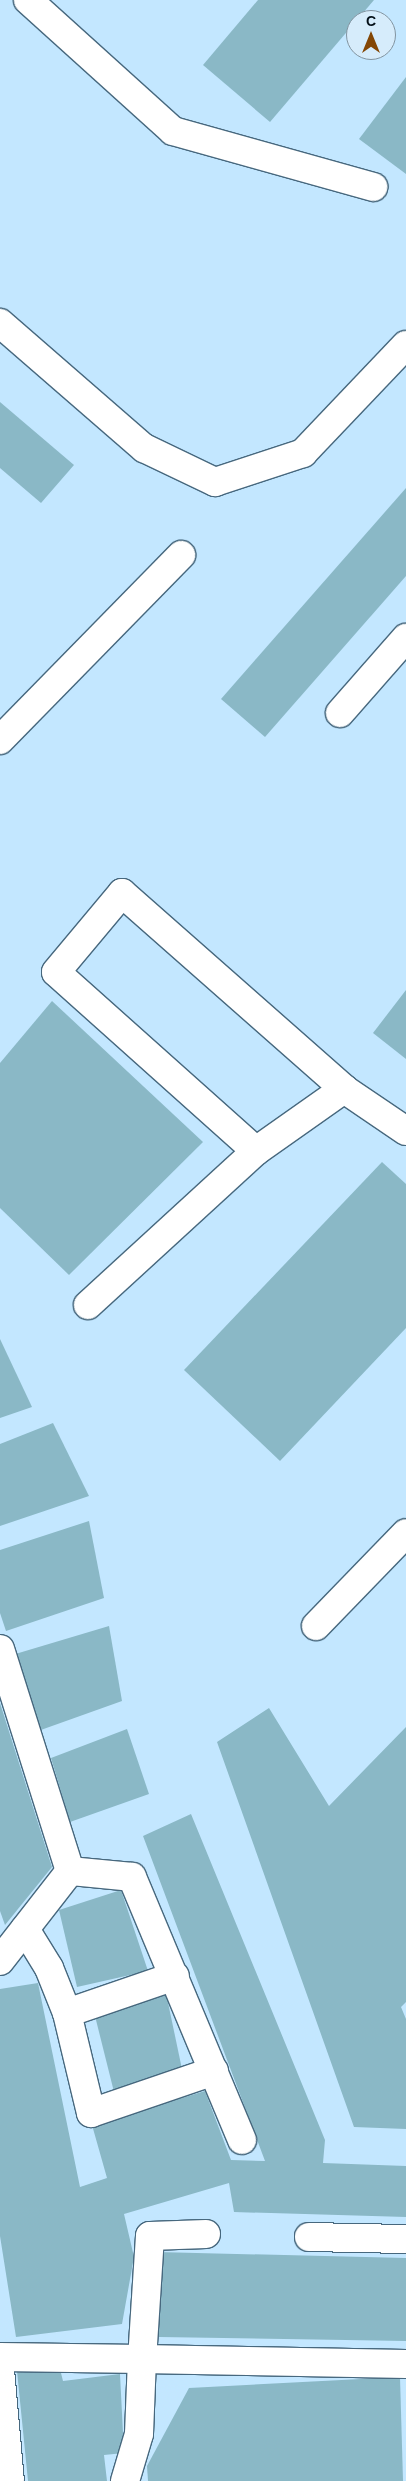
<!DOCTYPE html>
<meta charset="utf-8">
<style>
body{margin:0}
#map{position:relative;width:406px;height:2481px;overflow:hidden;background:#d6ecfb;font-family:Arial,sans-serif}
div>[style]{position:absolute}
.built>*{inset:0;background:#c3e7ff}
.building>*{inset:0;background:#8ab8c6}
.roads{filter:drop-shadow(1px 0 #47687e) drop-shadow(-1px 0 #47687e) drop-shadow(0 1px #47687e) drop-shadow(0 -1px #47687e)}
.minor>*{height:28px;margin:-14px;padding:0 14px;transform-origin:14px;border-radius:14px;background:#fff}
span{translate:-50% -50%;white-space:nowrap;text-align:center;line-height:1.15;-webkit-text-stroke:4px #d6ecfb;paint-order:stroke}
.north{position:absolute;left:346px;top:10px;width:50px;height:50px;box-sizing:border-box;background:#d6ecfb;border:1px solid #8294a0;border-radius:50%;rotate:0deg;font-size:14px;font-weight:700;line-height:20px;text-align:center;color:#030f17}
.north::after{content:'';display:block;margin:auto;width:18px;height:22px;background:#844705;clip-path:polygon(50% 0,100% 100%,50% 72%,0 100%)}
</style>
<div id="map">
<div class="built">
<div style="clip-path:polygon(evenodd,0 0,406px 0,406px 2481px,0 2481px,0 0,356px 20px,386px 20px,386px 50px,356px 50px,356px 20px)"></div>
</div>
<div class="building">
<div style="clip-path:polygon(258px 0,374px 0,270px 122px,203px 65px)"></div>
<div style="clip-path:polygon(406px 77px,406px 174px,359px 139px)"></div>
<div style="clip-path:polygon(0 402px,74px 465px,41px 503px,0 468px)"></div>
<div style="clip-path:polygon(406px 488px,406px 576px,265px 737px,221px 699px)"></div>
<div style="clip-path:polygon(406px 990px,406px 1059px,373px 1033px)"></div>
<div style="clip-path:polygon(52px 1001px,203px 1142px,69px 1275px,0 1208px,0 1063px)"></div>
<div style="clip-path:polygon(382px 1162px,406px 1184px,406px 1328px,280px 1461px,184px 1370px)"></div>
<div style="clip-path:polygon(0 1339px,32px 1407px,0 1418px)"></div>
<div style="clip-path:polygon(53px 1423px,89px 1496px,0 1526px,0 1444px)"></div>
<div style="clip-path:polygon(89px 1521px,104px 1598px,6px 1631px,0 1613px,0 1550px)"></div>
<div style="clip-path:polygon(109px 1626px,122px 1701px,38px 1731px,12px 1655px)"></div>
<div style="clip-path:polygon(0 1703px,52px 1867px,5px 1925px,0 1911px)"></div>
<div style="clip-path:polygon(269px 1708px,329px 1806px,406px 1727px,406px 2002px,401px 2007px,406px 2019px,406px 2129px,354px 2127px,217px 1742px)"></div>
<div style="clip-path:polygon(127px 1729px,149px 1794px,70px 1822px,51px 1758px)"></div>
<div style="clip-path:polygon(191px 1814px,325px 2140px,323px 2163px,406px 2166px,406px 2217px,234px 2212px,229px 2183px,124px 2214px,134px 2257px,122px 2324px,16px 2337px,0 2236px,0 1989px,38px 1983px,80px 2187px,107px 2178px,92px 2125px,205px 2091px,231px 2160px,265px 2161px,143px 1836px)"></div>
<div style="clip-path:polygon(121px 1890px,148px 1971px,77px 1987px,59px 1910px)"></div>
<div style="clip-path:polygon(166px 1993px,183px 2074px,114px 2092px,95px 2016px)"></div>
<div style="clip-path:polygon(157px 2252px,406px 2258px,406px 2341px,159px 2337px)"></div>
<div style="clip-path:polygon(17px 2371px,61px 2373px,63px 2381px,120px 2374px,124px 2453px,104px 2455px,107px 2481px,28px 2481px)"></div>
<div style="clip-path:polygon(400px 2377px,403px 2481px,148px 2481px,147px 2466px,189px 2388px)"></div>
</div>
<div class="roads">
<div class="minor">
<div style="left:28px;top:0;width:195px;rotate:42.1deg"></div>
<div style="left:173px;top:131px;width:208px;rotate:15.6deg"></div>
<div style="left:0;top:323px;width:191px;rotate:41deg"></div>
<div style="left:144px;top:448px;width:79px;rotate:25.6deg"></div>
<div style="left:215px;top:482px;width:93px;rotate:-18.2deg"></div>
<div style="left:303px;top:453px;width:149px;rotate:-46.4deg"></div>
<div style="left:340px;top:713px;width:100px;rotate:-48.7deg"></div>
<div style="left:0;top:740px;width:259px;rotate:-45.6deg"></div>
<div style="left:256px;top:1151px;width:268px;rotate:-138.2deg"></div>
<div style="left:56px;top:972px;width:103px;rotate:-50.1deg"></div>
<div style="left:122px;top:893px;width:296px;rotate:41.4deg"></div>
<div style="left:88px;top:1305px;width:228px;rotate:-42.5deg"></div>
<div style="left:256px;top:1151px;width:108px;rotate:-35.2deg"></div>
<div style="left:344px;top:1089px;width:75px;rotate:34.1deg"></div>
<div style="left:316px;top:1626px;width:129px;rotate:-45.9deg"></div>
<div style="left:0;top:1649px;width:233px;rotate:72.5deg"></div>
<div style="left:70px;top:1871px;width:114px;rotate:127.9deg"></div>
<div style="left:70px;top:1871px;width:62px;rotate:5.5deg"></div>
<div style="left:132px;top:1877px;width:285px;rotate:67.3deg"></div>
<div style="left:25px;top:1929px;width:46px;rotate:58.4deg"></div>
<div style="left:49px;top:1968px;width:48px;rotate:68.2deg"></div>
<div style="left:67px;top:2013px;width:103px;rotate:76.5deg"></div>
<div style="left:91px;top:2113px;width:130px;rotate:-18.9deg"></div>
<div style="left:67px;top:2013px;width:114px;rotate:-18.9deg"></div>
<div style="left:206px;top:2234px;width:56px;rotate:178deg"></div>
<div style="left:150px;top:2236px;width:123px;rotate:93.7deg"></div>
<div style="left:142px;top:2359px;width:264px;rotate:1.1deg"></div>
<div style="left:309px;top:2237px;width:97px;rotate:1.2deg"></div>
<div style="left:0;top:2357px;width:142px;rotate:0.8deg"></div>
<div style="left:142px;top:2359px;width:75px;rotate:92.3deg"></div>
<div style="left:139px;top:2434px;width:49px;rotate:106.6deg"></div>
<div style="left:0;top:2370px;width:111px;rotate:84.9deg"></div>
</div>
</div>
<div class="north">С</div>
</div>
